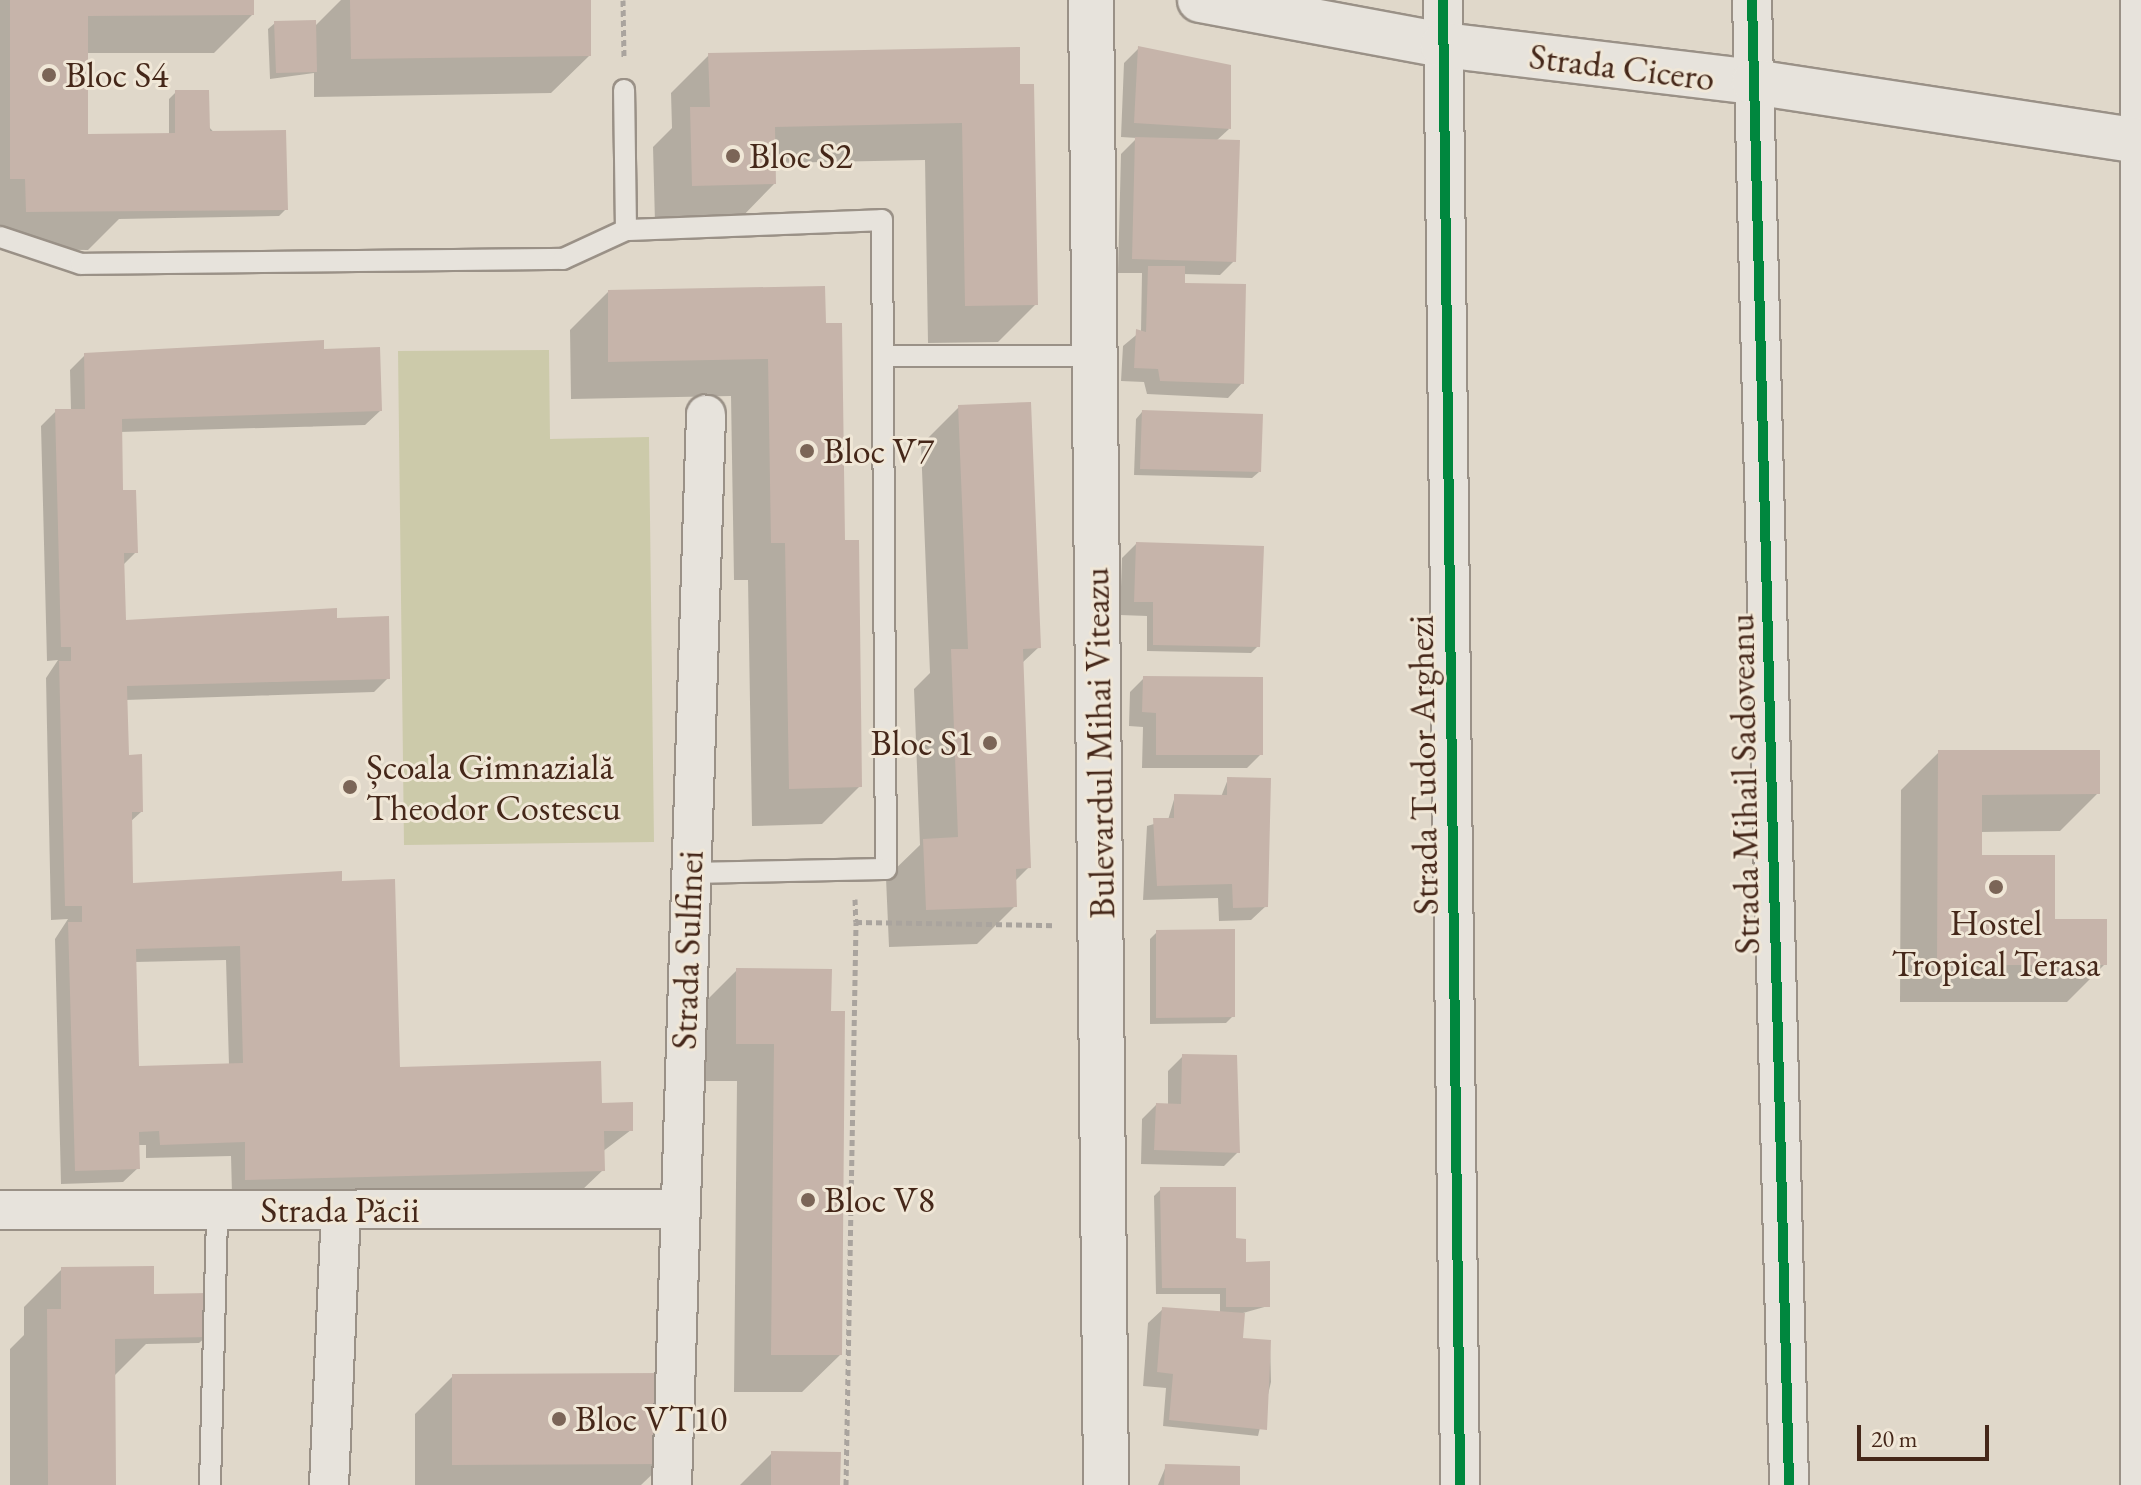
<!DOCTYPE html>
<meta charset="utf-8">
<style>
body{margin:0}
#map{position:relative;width:2141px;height:1485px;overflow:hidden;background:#e0d8ca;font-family:"EB Garamond",serif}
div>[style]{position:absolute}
.green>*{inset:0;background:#cccaaa}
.shadow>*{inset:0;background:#0003}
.building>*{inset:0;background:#c6b4aa}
.path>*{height:5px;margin-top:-2.5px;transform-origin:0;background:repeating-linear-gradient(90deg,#aaa49e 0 6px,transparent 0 10px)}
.roads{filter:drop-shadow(2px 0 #9a9187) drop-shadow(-2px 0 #9a9187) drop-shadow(0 2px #9a9187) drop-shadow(0 -2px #9a9187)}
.service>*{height:20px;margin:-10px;padding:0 10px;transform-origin:10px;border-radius:10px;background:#e7e3dc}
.minor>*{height:38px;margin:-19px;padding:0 19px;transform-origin:19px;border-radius:19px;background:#e7e3dc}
.tertiary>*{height:44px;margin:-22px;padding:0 22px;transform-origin:22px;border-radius:22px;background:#e7e3dc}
.secondary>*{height:44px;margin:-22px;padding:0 22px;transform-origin:22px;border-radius:22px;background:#e7e3dc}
.cycleway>*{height:10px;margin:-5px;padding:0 5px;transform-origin:5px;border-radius:5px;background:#00873e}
.dots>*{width:22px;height:22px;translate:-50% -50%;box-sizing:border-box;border:4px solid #f0e7d7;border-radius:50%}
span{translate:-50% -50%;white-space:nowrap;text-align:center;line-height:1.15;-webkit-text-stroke:6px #f0e7d7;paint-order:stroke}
.street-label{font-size:36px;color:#452719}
.poi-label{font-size:36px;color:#452719}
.left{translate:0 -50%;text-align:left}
.right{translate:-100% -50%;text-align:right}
.scale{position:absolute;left:1857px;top:1425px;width:132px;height:36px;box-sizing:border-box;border:4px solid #452719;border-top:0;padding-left:10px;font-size:24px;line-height:28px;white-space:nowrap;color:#452719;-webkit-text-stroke:6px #f0e7d7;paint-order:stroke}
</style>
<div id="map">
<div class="green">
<div style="clip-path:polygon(549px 350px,550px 439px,649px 437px,654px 842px,404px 845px,398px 351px)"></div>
</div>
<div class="shadow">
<div style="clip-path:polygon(0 0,252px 0,252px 15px,214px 53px,86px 53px,86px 136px,169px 135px,169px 99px,176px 92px,286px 209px,279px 216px,119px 219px,88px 250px,0 249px)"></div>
<div style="clip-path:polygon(341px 0,589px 0,589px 56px,551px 93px,314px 97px,314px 73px,270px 79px,268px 29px,275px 23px,314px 27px)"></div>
<div style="clip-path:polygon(1138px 49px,1229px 129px,1216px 141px,1234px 261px,1220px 275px,1183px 274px,1183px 285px,1242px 383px,1228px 398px,1147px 394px,1144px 382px,1121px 381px,1123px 346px,1141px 331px,1142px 273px,1118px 273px,1121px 154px,1137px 138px,1121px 137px,1124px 63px)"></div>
<div style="clip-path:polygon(709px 55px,1018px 86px,1036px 304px,998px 342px,928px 343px,925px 160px,774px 163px,774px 184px,737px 222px,655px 223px,653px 147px,672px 128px,671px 93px)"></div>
<div style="clip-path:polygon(608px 292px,824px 325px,860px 786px,822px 824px,752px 826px,748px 580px,734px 580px,731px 396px,571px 399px,570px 330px)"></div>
<div style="clip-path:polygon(evenodd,322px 351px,380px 411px,365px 425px,120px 432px,121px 492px,136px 552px,122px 566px,124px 622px,335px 620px,388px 678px,374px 692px,125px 700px,127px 757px,141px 812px,130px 822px,131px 885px,340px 883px,398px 1072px,600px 1105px,631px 1130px,602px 1152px,603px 1170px,581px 1191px,232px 1194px,231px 1156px,146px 1158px,146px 1145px,137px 1145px,138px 1168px,123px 1182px,61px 1184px,55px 939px,68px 919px,51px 920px,46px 678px,58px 660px,47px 661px,41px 426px,56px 411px,71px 411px,70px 370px,85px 355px,322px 351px,226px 960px,229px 1065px,137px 1068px,135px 962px,226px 960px)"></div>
<div style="clip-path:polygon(959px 407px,1039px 647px,1021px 664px,1029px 867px,1014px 882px,1015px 906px,977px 944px,889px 947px,886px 878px,920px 845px,914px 689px,930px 673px,921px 445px)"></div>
<div style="clip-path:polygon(1142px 412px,1259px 472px,1252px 478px,1134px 475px,1136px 419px)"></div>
<div style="clip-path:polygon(1136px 544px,1258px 646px,1251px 653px,1147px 651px,1147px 616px,1120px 615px,1122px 558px)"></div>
<div style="clip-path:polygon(1144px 678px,1261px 754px,1247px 768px,1142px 768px,1143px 727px,1129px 726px,1130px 692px)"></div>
<div style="clip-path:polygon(1939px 752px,2098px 793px,2060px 831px,1980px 832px,1980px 857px,2105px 964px,2067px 1002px,1900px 1002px,1901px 790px)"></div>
<div style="clip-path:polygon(1228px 779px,1270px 780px,1266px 906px,1251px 920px,1219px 921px,1218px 898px,1143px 900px,1147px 826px,1168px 820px,1175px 796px,1221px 797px)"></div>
<div style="clip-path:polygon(1157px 932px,1233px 1016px,1226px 1023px,1150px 1024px,1150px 939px)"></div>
<div style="clip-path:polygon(737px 970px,830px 971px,840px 1355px,802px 1392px,734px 1392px,737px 1081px,699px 1081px,699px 1008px)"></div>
<div style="clip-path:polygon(1183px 1056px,1238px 1152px,1224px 1166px,1141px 1164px,1142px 1119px,1156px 1105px,1168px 1105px,1168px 1071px)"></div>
<div style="clip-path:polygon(1161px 1189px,1234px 1240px,1268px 1306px,1243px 1313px,1241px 1340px,1270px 1342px,1271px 1382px,1258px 1436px,1163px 1426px,1166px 1388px,1143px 1386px,1148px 1323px,1163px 1309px,1220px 1313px,1220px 1294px,1156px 1294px,1154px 1196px)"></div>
<div style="clip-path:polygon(62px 1269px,152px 1299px,206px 1337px,199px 1343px,146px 1344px,115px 1375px,114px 1485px,10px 1485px,10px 1349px,24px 1335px,24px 1307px)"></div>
<div style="clip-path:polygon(453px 1376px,664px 1463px,641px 1485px,415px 1485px,415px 1414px)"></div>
<div style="clip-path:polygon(772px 1453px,838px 1485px,740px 1485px)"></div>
<div style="clip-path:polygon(1166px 1466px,1238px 1485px,1158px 1485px)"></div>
</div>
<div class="building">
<div style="clip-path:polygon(10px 0,254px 0,254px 15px,88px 16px,88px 134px,175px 133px,175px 90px,209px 90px,210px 131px,286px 130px,288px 210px,26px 212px,25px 179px,10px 179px)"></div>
<div style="clip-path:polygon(350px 0,591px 0,591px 56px,351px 59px)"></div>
<div style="clip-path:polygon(316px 20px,317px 72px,276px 73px,274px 21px)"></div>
<div style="clip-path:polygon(1138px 46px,1231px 65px,1231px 129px,1134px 123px)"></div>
<div style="clip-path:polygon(1020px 47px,1020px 84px,1034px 84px,1038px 305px,965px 306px,962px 123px,775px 127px,776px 184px,692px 186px,690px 107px,710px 107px,708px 53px)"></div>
<div style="clip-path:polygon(1135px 137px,1240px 140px,1236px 262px,1132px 259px)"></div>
<div style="clip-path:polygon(1148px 266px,1185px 266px,1185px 283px,1246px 284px,1244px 384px,1160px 381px,1158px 369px,1134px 368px,1136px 329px,1146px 332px)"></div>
<div style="clip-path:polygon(825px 286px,826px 323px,842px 323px,845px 540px,859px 540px,862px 787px,789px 789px,785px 543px,771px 543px,768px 359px,608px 362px,608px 290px)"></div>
<div style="clip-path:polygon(evenodd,324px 340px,324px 349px,380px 347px,382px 411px,122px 419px,123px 490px,136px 490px,138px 553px,124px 553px,126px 620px,337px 608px,337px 618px,389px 616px,390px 679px,127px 686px,129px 755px,142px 754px,143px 812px,132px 812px,133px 883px,342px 871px,342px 881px,395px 879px,400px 1067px,601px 1061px,602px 1103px,633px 1102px,633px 1131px,604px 1131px,605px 1171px,245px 1180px,245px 1142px,160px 1145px,159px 1131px,139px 1132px,140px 1169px,75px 1171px,68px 922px,82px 922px,82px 906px,65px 906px,59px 661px,71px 661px,71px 647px,61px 647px,55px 409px,85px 409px,84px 353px,324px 340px,240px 946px,243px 1063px,139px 1066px,136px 949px,240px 946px)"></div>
<div style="clip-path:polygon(1031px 402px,1041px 648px,1023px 649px,1031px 868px,1016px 869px,1017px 907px,926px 910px,923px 839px,958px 837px,951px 649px,968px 649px,958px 405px)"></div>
<div style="clip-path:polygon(1142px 410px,1263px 414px,1261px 472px,1140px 469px)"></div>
<div style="clip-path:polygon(1136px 542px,1264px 546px,1260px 647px,1153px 645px,1153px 602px,1134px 602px)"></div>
<div style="clip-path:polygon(1143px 676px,1263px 677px,1263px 755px,1156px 755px,1156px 713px,1142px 712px)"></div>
<div style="clip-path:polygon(1938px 750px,2100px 750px,2100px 794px,1982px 795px,1982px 855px,2055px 855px,2055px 919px,2107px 919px,2107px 965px,1937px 965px)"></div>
<div style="clip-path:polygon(1227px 777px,1271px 778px,1268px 907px,1233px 908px,1232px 884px,1157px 886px,1153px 818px,1174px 818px,1174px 794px,1227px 795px)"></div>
<div style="clip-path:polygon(1235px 929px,1235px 1017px,1156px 1018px,1156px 930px)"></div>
<div style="clip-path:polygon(736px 968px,832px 969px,831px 1011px,845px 1011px,842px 1355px,771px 1355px,774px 1044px,736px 1044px)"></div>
<div style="clip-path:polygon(1182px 1054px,1237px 1055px,1240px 1153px,1154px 1150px,1156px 1103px,1181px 1104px)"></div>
<div style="clip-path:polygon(1160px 1187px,1236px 1187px,1236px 1238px,1246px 1239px,1246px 1262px,1270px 1261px,1270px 1307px,1226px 1307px,1226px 1288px,1162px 1288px)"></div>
<div style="clip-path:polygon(154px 1266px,154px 1294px,208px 1293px,208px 1337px,115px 1339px,116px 1485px,48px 1485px,47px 1309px,61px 1309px,61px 1267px)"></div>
<div style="clip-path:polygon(1162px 1307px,1245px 1313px,1243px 1338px,1271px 1340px,1267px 1430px,1169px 1420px,1173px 1374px,1157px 1372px)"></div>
<div style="clip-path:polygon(665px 1373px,666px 1464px,452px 1465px,452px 1374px)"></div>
<div style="clip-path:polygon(771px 1451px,841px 1452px,840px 1485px,771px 1485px)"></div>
<div style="clip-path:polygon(1165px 1464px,1240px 1466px,1240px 1485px,1164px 1485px)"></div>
</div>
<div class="path">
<div style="left:623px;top:0;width:59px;rotate:89deg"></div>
<div style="left:855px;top:899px;width:23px;rotate:88deg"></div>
<div style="left:856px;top:922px;width:199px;rotate:0.9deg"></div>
<div style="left:846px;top:1485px;width:563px;rotate:-88.98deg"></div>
</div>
<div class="roads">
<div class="service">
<div style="left:626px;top:230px;width:256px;rotate:-2.2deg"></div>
<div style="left:882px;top:220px;width:649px;rotate:89.65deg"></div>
<div style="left:886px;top:869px;width:197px;rotate:178.8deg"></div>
<div style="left:0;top:237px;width:85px;rotate:18.4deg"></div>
<div style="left:81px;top:264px;width:482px;rotate:-0.6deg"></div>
<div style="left:563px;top:259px;width:69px;rotate:-24.7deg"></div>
<div style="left:626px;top:230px;width:140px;rotate:-90.8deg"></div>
<div style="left:883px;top:356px;width:212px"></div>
<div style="left:210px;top:1485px;width:275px;rotate:-88.5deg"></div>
</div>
<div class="minor">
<div style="left:1443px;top:0;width:1485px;rotate:89.34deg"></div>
<div style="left:1752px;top:0;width:1485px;rotate:88.57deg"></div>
<div style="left:2140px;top:0;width:1485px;rotate:90deg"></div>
<div style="left:0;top:1210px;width:680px;rotate:-0.08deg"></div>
<div style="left:329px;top:1485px;width:275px;rotate:-87.5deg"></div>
<div style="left:672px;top:1485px;width:1071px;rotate:-88.18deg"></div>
</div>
<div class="tertiary">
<div style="left:1200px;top:0;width:247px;rotate:10.5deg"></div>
<div style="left:1443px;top:45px;width:313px;rotate:6.8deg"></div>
<div style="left:1754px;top:82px;width:391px;rotate:8.7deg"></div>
</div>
<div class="secondary">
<div style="left:1091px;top:0;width:1485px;rotate:89.42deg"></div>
</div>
</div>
<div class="cycleway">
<div style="left:1443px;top:0;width:1485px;rotate:89.34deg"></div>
<div style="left:1752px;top:0;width:1485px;rotate:88.57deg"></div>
</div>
<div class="dots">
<div style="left:49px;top:75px;background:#7b6557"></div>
<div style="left:733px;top:156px;background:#7b6557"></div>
<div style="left:807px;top:451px;background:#7b6557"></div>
<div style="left:990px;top:743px;background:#7b6557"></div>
<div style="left:350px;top:787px;background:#7b6557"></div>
<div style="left:1996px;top:887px;background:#7b6557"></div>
<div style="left:808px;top:1200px;background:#7b6557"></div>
<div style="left:559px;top:1419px;background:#7b6557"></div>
</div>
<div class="street-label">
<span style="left:1622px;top:67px;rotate:7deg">Strada Cicero</span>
<span style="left:1099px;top:743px;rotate:-91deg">Bulevardul Mihai Viteazu</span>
<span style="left:1423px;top:765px;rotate:-91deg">Strada Tudor Arghezi</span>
<span style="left:1744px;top:784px;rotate:-91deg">Strada Mihail Sadoveanu</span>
<span style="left:687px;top:950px;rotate:-88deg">Strada Sulfinei</span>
<span style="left:340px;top:1210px">Strada Păcii</span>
</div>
<div class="poi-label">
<span class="left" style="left:65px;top:75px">Bloc S4</span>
<span class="left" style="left:749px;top:156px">Bloc S2</span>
<span class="left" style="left:823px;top:451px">Bloc V7</span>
<span class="right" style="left:974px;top:743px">Bloc S1</span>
<span class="left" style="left:366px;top:787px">Școala Gimnazială<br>Theodor Costescu</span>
<span style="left:1996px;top:943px">Hostel<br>Tropical Terasa</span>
<span class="left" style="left:824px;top:1200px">Bloc V8</span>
<span class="left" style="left:575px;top:1419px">Bloc VT10</span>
</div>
<div class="scale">20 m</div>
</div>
